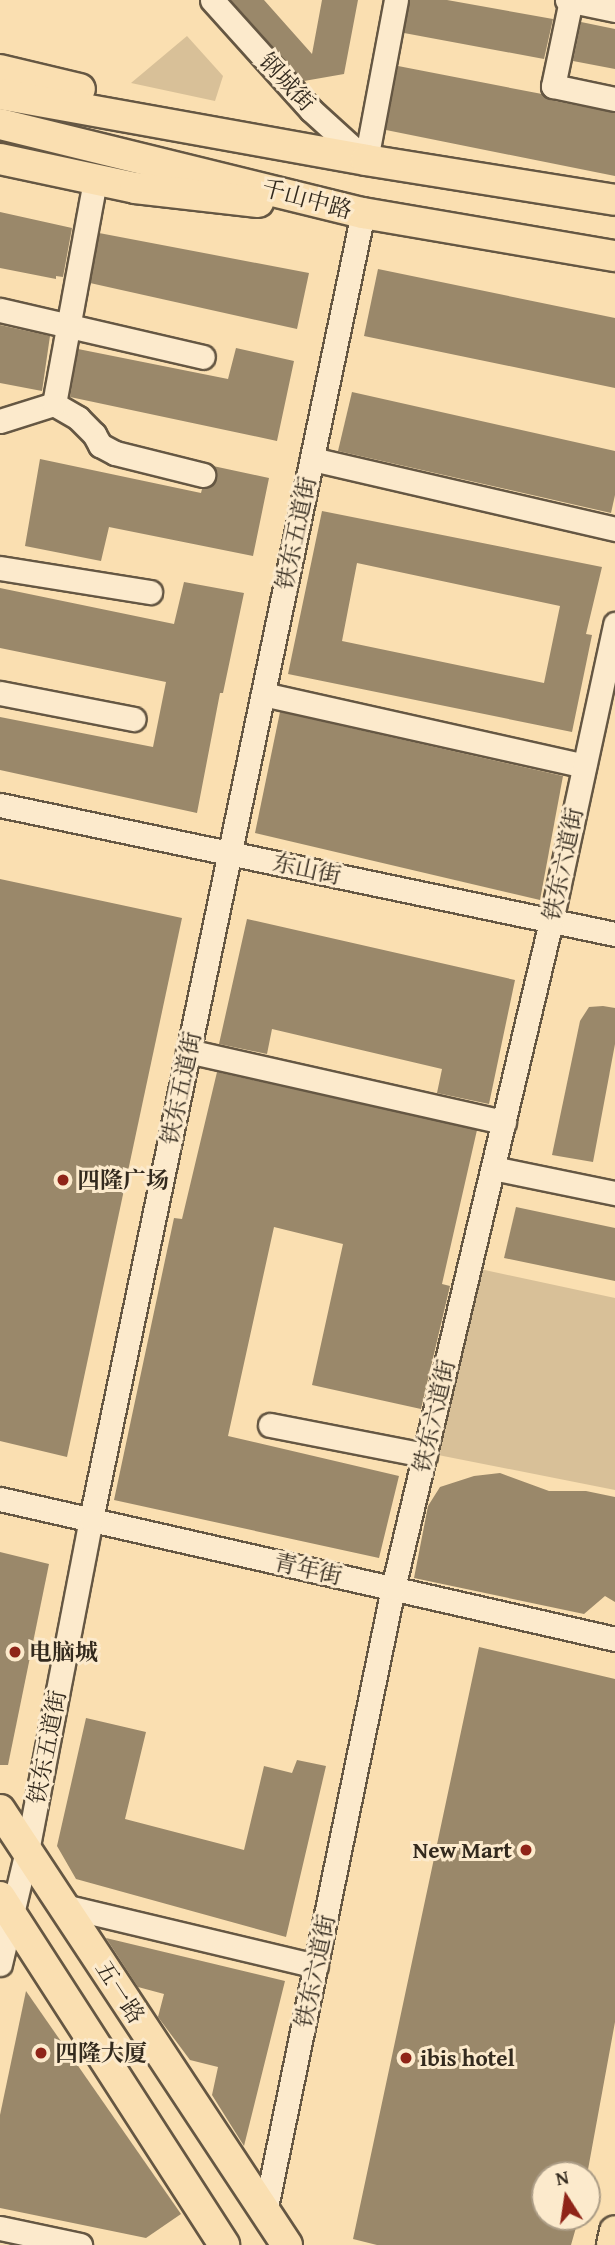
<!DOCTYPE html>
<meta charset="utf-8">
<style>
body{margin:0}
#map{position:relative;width:615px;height:2245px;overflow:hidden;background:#fadfb1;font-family:"Gentium Book Plus","Noto Serif SC",serif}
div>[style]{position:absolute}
.green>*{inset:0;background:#d8c098}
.building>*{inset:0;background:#9a886a}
.roads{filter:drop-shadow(2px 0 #655743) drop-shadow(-2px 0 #655743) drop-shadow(0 2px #655743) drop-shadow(0 -2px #655743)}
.minor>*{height:23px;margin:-11.5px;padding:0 11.5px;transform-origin:11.5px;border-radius:11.5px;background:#fceacc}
.major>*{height:30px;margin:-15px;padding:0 15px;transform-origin:15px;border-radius:15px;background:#fadfb1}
.dots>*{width:19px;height:19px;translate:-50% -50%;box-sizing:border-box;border:4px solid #fceacc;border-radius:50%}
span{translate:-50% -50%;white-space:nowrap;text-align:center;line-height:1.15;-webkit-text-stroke:6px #fceacc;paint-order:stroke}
.street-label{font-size:23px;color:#332a1e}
.poi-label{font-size:23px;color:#332a1e;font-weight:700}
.left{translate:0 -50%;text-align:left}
.right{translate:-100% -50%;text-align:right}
.north{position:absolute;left:531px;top:2161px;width:70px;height:70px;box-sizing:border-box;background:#fceacc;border:2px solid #ac9d86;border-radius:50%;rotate:348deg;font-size:19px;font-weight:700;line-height:28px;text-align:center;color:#332a1e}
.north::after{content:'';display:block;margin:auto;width:24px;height:32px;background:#8f2418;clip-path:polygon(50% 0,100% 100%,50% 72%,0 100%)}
</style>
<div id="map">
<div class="green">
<div style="clip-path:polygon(187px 36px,223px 76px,215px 101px,131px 83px)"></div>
<div style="clip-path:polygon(480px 1269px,615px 1298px,615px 1490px,438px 1455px)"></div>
</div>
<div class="building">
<div style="clip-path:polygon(231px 0,264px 0,312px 54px,322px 0,358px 0,344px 74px,304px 81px)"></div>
<div style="clip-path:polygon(410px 0,447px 0,553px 19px,544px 59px,404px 33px)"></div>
<div style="clip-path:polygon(581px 22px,615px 29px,615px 69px,573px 61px)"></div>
<div style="clip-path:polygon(398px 66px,542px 94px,550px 100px,615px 113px,615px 176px,386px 130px)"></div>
<div style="clip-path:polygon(0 212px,72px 228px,63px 277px,56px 276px,56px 279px,0 268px)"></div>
<div style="clip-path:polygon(99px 233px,309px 273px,297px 329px,90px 283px)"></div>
<div style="clip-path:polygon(378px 269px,615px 318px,615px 388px,364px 336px)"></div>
<div style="clip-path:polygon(0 325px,50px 336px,42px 391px,0 383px)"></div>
<div style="clip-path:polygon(236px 348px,294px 361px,277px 441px,70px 397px,78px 349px,228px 379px)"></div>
<div style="clip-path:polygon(352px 392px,615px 451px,615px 495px,611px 513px,338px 451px)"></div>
<div style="clip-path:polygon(40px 459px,201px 493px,202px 489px,213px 485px,216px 479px,213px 466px,269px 478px,253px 556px,109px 527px,101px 561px,25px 546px)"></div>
<div style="clip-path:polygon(evenodd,322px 511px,602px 567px,586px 634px,592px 635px,572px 732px,288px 674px,322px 511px,357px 563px,560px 606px,544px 683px,342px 641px,357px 563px)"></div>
<div style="clip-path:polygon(184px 582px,244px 593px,223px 693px,220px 693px,197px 813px,0 770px,0 717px,153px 747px,166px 682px,0 648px,0 588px,174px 624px)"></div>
<div style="clip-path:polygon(280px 712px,563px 776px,540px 900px,255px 833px)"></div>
<div style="clip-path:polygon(0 879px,182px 918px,67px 1457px,0 1441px)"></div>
<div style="clip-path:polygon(247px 919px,515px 980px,489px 1104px,437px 1093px,442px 1069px,272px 1029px,267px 1054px,219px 1044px)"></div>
<div style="clip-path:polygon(603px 1006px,615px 1008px,615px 1044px,593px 1162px,552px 1155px,580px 1021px,589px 1007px)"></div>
<div style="clip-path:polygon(217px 1072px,477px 1130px,442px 1284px,450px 1286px,421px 1409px,312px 1385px,343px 1244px,274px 1227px,228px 1436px,399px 1476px,379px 1558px,114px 1500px,174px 1218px,182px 1219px)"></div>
<div style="clip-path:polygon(516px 1207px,615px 1228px,615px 1281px,504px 1258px)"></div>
<div style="clip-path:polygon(500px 1473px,549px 1491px,586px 1491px,615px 1497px,615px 1602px,605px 1596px,584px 1614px,414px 1578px,428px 1506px,440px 1487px,474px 1476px)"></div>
<div style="clip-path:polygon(0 1552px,49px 1564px,8px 1765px,0 1765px)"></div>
<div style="clip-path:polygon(479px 1647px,615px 1679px,615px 2022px,587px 2175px,545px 2175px,545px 2217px,579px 2217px,571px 2245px,377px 2245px,353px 2239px)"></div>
<div style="clip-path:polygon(86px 1718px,146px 1732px,125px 1819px,244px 1850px,264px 1766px,292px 1773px,297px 1760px,326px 1766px,286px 1937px,76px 1879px,57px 1846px)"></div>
<div style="clip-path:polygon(106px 1938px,285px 1981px,244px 2146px,212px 2095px,218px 2067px,190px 2060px,158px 2017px,164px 1994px,138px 1987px)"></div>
<div style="clip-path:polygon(26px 1991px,181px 2214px,146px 2238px,0 2208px,0 2115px)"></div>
</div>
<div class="roads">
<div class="minor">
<div style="left:212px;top:0;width:148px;rotate:48deg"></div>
<div style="left:311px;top:110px;width:74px;rotate:42.3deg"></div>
<div style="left:567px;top:0;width:49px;rotate:11.8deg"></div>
<div style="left:571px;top:0;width:88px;rotate:101.8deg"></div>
<div style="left:553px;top:86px;width:63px;rotate:11.8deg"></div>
<div style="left:366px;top:160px;width:163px;rotate:-79.4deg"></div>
<div style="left:0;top:310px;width:208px;rotate:13deg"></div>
<div style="left:54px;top:404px;width:28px;rotate:30deg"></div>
<div style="left:78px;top:418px;width:23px;rotate:45deg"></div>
<div style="left:94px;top:434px;width:13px;rotate:61deg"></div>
<div style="left:100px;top:445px;width:17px;rotate:28deg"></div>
<div style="left:115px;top:453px;width:91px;rotate:14deg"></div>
<div style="left:0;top:421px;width:57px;rotate:-17.5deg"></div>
<div style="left:54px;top:404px;width:228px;rotate:-79.6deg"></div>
<div style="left:312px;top:459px;width:311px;rotate:13deg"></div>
<div style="left:0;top:568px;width:152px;rotate:9.1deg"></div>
<div style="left:0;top:693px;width:136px;rotate:11deg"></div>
<div style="left:263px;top:694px;width:329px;rotate:12.6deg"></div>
<div style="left:0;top:805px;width:628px;rotate:11.85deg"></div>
<div style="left:188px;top:1051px;width:324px;rotate:12.7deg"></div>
<div style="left:493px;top:1168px;width:125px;rotate:11.6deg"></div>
<div style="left:270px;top:1425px;width:158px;rotate:11deg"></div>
<div style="left:0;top:1499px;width:631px;rotate:12.82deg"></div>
<div style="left:64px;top:1906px;width:259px;rotate:13.4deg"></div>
<div style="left:0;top:1964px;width:116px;rotate:-76.6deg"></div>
<div style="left:27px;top:1851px;width:338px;rotate:-79.1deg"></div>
<div style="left:91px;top:1519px;width:1334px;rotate:-78.24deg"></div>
<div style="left:265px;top:2212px;width:637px;rotate:-78.41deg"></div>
<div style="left:393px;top:1588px;width:685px;rotate:-76.67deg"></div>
<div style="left:551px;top:921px;width:304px;rotate:-77.8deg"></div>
<div style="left:0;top:2228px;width:82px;rotate:12deg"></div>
</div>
<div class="major">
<div style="left:0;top:70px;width:82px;rotate:13.4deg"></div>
<div style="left:0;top:94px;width:372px;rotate:10.2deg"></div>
<div style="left:366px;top:160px;width:252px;rotate:9.1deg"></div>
<div style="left:0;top:124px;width:374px;rotate:13.8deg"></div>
<div style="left:363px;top:213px;width:256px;rotate:9.7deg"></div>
<div style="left:0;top:159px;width:138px;rotate:12.1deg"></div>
<div style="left:135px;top:188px;width:124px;rotate:6.5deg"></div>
<div style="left:0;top:1810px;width:521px;rotate:56.58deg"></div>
<div style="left:0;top:1897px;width:414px;rotate:57.2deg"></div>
<div style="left:612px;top:2245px;width:14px;rotate:-78deg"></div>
</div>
</div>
<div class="dots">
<div style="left:63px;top:1180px;background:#8f2418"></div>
<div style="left:15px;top:1652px;background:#8f2418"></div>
<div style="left:526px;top:1850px;background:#8f2418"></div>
<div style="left:41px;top:2053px;background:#8f2418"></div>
<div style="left:406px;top:2058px;background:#8f2418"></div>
</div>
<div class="street-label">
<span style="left:287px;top:82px;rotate:47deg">钢城街</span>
<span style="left:307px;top:199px;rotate:15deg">千山中路</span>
<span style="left:296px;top:533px;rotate:-78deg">铁东五道街</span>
<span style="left:563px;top:864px;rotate:-78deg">铁东六道街</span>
<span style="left:307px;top:869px;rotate:12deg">东山街</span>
<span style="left:181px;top:1088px;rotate:-78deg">铁东五道街</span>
<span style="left:434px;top:1416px;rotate:-77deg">铁东六道街</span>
<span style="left:308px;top:1569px;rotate:13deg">青年街</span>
<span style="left:47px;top:1747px;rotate:-79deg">铁东五道街</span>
<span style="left:315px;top:1971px;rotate:-78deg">铁东六道街</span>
<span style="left:120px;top:1992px;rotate:57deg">五一路</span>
</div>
<div class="poi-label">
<span class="left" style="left:77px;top:1180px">四隆广场</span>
<span class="left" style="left:29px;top:1652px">电脑城</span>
<span class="right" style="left:512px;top:1850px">New Mart</span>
<span class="left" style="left:55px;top:2053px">四隆大厦</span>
<span class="left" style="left:420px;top:2058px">ibis hotel</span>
</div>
<div class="north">N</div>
</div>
